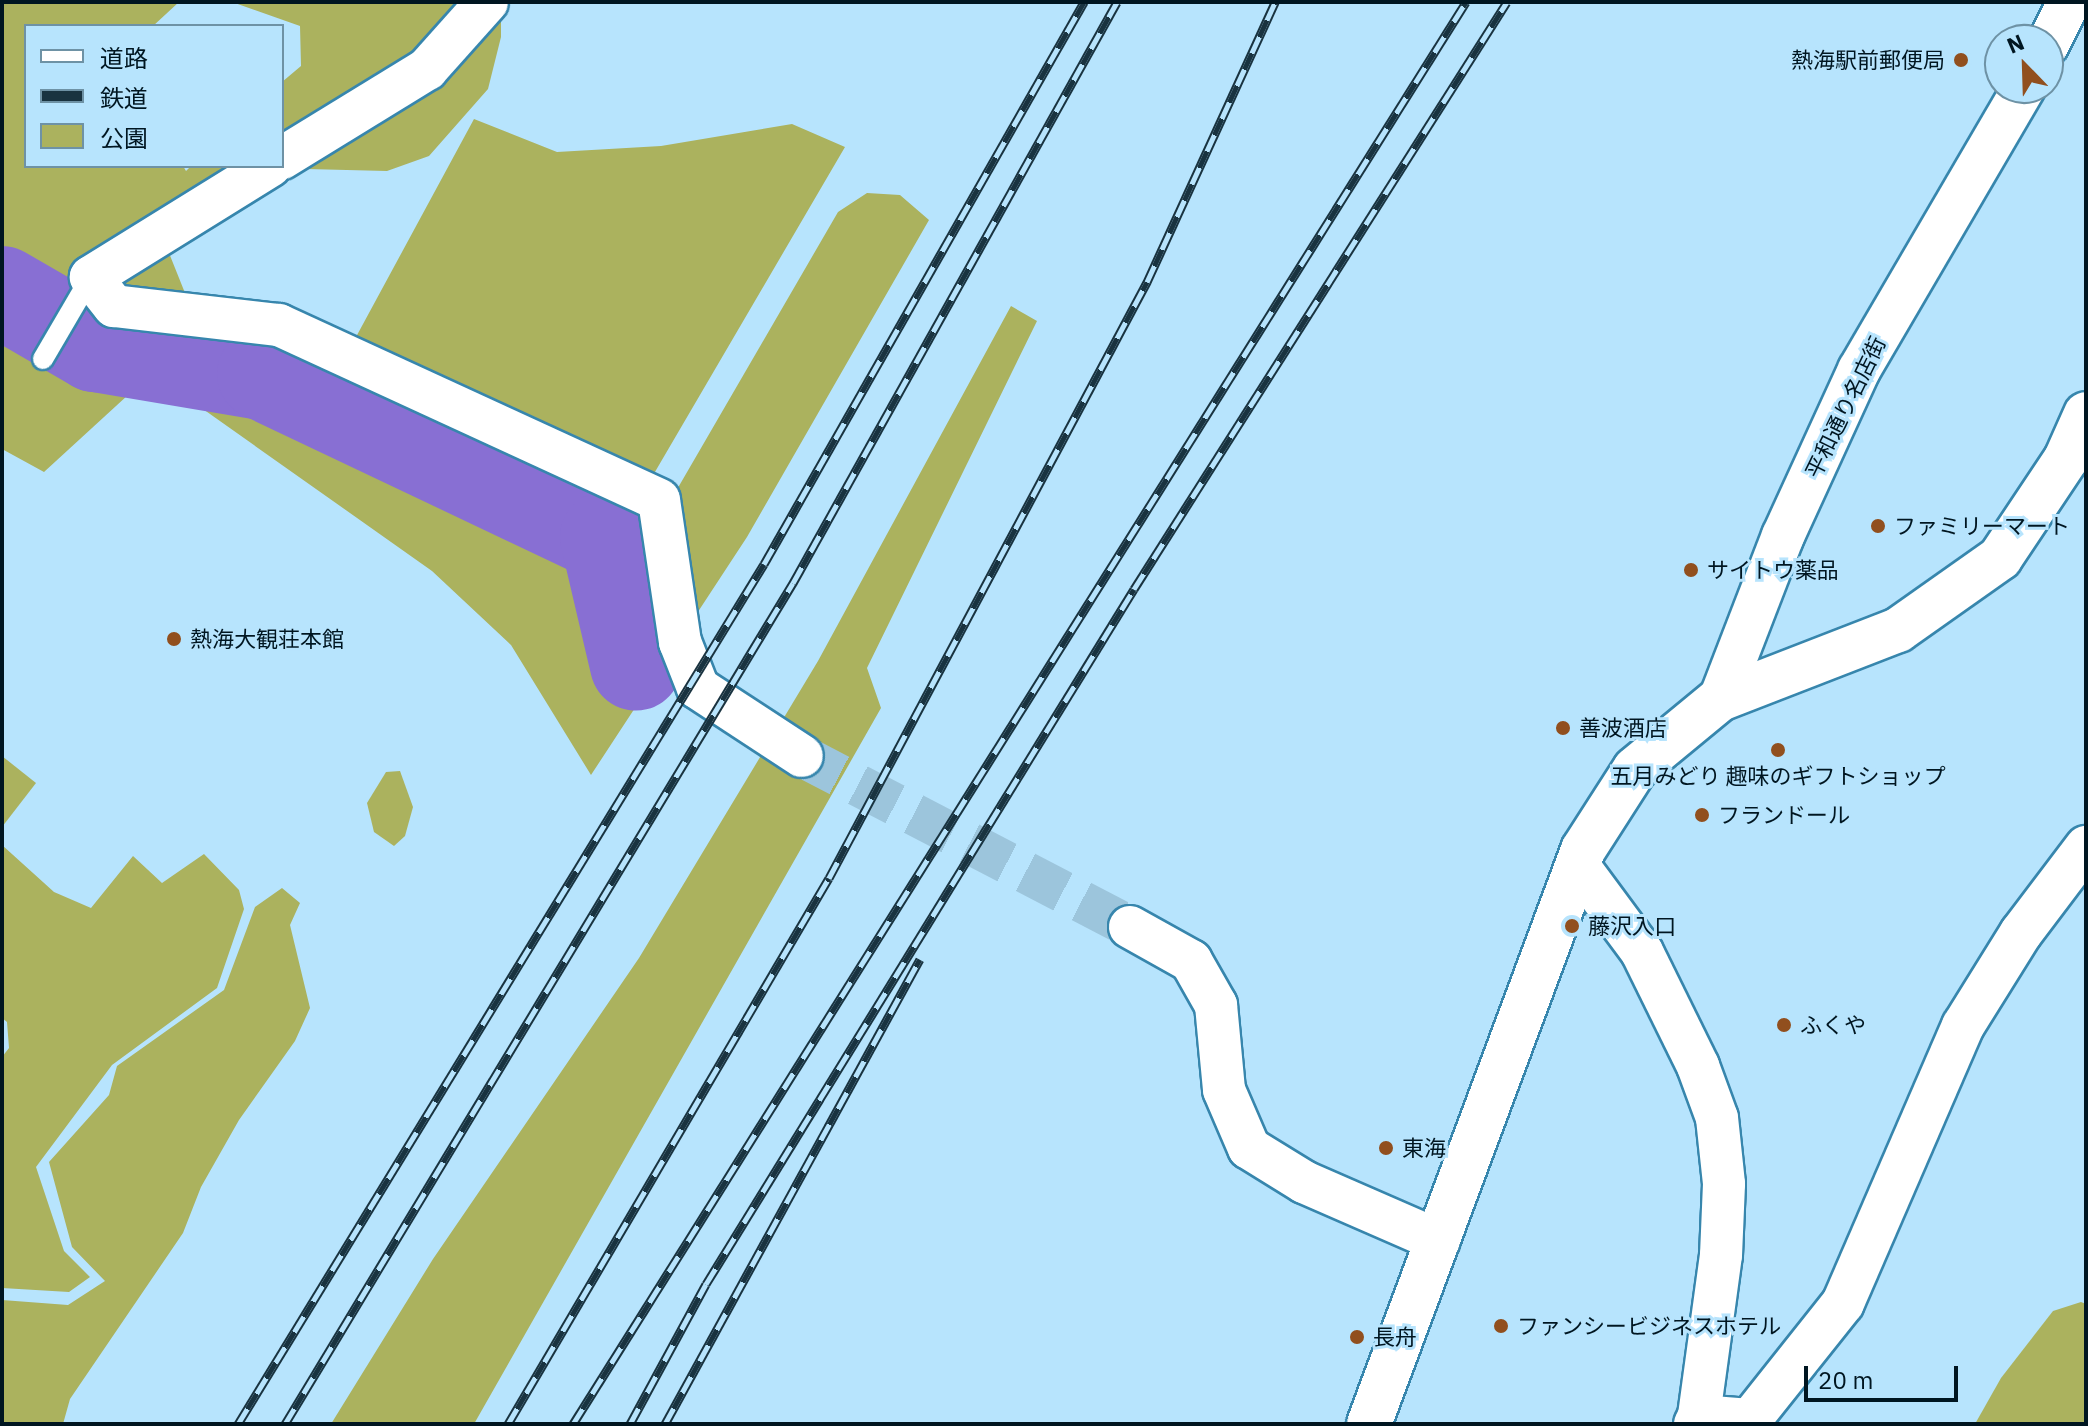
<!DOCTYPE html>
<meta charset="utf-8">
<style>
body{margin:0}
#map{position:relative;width:2088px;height:1426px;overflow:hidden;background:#b7e4fd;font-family:"IBM Plex Sans","Noto Sans JP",sans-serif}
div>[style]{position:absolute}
.green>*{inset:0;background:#abb25e}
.river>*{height:92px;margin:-46px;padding:0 46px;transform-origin:46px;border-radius:46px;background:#886fd3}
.street-tunnel>*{height:42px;margin-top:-21px;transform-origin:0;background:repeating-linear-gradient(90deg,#9cc5dc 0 42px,transparent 0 63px)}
.roads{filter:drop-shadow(2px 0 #3786ad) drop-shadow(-2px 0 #3786ad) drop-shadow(0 2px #3786ad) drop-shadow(0 -2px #3786ad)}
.lane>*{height:20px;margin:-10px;padding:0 10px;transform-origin:10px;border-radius:10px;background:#fff}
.street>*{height:42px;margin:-21px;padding:0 21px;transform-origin:21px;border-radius:21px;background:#fff}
.secondary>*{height:44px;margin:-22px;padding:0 22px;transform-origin:22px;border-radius:22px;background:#fff}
.rail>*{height:9px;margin-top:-4.5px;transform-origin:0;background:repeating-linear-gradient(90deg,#b7e4fd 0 18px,#193340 0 36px);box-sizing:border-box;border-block:2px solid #193340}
.dots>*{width:22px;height:22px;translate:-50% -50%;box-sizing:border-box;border:4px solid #b7e4fd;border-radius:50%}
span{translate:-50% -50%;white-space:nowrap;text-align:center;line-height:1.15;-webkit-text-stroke:6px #b7e4fd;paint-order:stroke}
.poi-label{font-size:22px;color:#001621}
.right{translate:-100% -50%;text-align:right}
.left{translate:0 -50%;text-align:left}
.street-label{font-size:22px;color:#001621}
.frame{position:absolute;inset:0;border:4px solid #001621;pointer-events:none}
.legend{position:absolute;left:24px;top:24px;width:260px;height:144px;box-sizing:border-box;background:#b7e4fd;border:2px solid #6e92a5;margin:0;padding:10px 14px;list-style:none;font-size:24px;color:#001621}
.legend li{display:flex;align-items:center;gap:16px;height:40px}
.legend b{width:40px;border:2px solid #6e92a5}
.north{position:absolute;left:1984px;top:24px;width:80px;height:80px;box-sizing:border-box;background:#b7e4fd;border:2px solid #6e92a5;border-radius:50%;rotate:337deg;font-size:22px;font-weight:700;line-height:32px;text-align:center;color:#001621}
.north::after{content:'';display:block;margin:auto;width:28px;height:36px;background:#914f1e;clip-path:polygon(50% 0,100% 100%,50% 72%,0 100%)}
.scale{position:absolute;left:1804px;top:1366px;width:154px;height:36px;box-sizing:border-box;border:4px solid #001621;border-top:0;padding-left:10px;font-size:24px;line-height:28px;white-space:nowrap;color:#001621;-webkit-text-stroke:6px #b7e4fd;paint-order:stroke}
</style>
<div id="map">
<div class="green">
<div style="clip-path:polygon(4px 2px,179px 2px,153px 26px,26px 26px,26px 166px,183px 166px,186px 171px,191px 166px,282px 166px,282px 82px,301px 66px,300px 26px,232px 2px,501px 2px,501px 37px,488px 89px,429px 156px,387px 171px,266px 168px,169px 253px,187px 298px,672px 498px,838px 212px,867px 193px,900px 195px,929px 220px,747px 537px,591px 775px,511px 645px,432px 571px,152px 373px,44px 472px,2px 449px)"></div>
<div style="clip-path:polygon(474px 119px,557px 152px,661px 146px,792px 124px,845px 147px,652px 477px,356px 337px)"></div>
<div style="clip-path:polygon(1011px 306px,1037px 321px,867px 668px,881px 708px,474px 1424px,331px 1424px,433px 1259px,639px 958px,818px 661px)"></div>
<div style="clip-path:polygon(2px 756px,36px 783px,2px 827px)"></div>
<div style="clip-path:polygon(400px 771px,413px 807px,405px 836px,394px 846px,374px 832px,367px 803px,386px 772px)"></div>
<div style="clip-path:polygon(2px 845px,54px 892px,91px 908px,133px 856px,162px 883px,204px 854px,239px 890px,244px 909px,217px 988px,112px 1065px,36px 1167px,64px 1251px,90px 1277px,69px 1292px,2px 1288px,2px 1057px,9px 1048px,7px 1022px,2px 1018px)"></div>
<div style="clip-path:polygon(282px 888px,300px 903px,290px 925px,310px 1008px,295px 1041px,239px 1120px,201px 1187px,183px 1233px,70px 1399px,63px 1424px,2px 1424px,2px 1300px,68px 1305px,105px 1281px,72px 1247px,49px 1162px,109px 1095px,117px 1066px,224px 990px,255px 907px)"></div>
<div style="clip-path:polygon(2081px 1302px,2086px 1304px,2086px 1424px,1975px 1424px,2001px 1378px,2053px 1311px)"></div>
</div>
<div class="river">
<div style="left:2px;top:292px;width:108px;rotate:30.1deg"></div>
<div style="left:95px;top:346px;width:170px;rotate:9.5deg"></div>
<div style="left:263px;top:374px;width:380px;rotate:25.4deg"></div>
<div style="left:606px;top:537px;width:131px;rotate:76.8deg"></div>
</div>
<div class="street-tunnel">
<div style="left:802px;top:756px;width:370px;rotate:27.5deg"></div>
</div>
<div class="roads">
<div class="lane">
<div style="left:43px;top:359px;width:95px;rotate:-59.7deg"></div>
</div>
<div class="street">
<div style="left:2048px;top:44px;width:47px;rotate:-63.4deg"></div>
<div style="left:282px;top:158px;width:170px;rotate:-31.5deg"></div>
<div style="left:427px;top:69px;width:90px;rotate:-48.2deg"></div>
<div style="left:270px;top:166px;width:211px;rotate:148.2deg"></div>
<div style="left:91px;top:277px;width:37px;rotate:52deg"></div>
<div style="left:114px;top:306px;width:166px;rotate:6.6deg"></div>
<div style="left:279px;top:325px;width:418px;rotate:24.7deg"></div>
<div style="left:659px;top:500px;width:144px;rotate:81.6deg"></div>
<div style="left:680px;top:642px;width:49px;rotate:68.6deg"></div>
<div style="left:698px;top:688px;width:124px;rotate:33.2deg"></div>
<div style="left:1720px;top:699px;width:175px;rotate:-68.9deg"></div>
<div style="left:1783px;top:536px;width:183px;rotate:-65.4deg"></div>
<div style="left:1859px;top:370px;width:327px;rotate:-59.7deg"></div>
<div style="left:1577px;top:864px;width:109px;rotate:53.5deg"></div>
<div style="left:1642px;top:952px;width:127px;rotate:63.8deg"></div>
<div style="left:1698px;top:1066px;width:55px;rotate:69.9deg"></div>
<div style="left:1717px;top:1118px;width:66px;rotate:83.9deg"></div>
<div style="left:1724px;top:1184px;width:71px;rotate:92.4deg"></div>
<div style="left:1721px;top:1255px;width:162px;rotate:97.8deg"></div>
<div style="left:1130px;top:927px;width:70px;rotate:29.1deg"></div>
<div style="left:1191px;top:961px;width:51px;rotate:60.4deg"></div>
<div style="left:1216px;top:1005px;width:85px;rotate:84.6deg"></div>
<div style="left:1224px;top:1090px;width:63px;rotate:66.7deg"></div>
<div style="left:1249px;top:1148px;width:65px;rotate:31.7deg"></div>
<div style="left:1304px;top:1182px;width:147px;rotate:23.6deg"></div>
<div style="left:1695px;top:1424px;width:9px;rotate:-63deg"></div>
<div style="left:1699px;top:1416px;width:51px;rotate:4.5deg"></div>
<div style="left:1750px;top:1420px;width:149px;rotate:-51.5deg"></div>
<div style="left:1843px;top:1303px;width:302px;rotate:-66.6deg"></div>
<div style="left:1963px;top:1026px;width:110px;rotate:-58.1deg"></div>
<div style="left:2021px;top:933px;width:108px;rotate:-52.9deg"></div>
</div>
<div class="secondary">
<div style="left:1369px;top:1424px;width:613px;rotate:-69.55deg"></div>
<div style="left:1583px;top:850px;width:96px;rotate:-57.3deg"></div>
<div style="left:1635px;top:769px;width:110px;rotate:-39.5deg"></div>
<div style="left:1720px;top:699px;width:191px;rotate:-21.2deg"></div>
<div style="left:1898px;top:630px;width:125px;rotate:-35.2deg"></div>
<div style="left:2000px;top:558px;width:119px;rotate:-56.3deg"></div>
<div style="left:2066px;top:459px;width:49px;rotate:-66deg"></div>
</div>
</div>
<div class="rail">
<div style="left:238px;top:1424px;width:1008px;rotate:-58.55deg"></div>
<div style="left:764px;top:564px;width:647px;rotate:-60.34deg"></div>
<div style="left:285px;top:1424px;width:983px;rotate:-58.87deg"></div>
<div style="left:793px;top:583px;width:665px;rotate:-60.85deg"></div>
<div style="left:508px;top:1424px;width:633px;rotate:-59.55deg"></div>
<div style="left:829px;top:878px;width:676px;rotate:-61.92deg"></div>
<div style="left:1147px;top:282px;width:308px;rotate:-65.4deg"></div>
<div style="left:573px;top:1424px;width:1679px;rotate:-57.87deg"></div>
<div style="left:630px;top:1424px;width:159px;rotate:-61.5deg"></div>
<div style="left:706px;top:1284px;width:816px;rotate:-58.37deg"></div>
<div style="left:1134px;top:589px;width:695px;rotate:-57.57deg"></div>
<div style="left:665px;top:1424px;width:530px;rotate:-61.26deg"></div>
</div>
<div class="dots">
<div style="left:1961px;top:60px;background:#914f1e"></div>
<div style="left:1878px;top:526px;background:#914f1e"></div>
<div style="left:1691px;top:570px;background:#914f1e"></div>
<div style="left:174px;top:639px;background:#914f1e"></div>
<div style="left:1563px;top:728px;background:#914f1e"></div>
<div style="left:1778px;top:750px;background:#914f1e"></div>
<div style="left:1702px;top:815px;background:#914f1e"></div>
<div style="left:1572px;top:926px;background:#914f1e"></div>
<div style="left:1784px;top:1025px;background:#914f1e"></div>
<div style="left:1386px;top:1148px;background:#914f1e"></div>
<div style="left:1501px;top:1326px;background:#914f1e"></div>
<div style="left:1357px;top:1337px;background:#914f1e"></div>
</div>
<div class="poi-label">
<span class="right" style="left:1945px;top:60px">熱海駅前郵便局</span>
<span class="left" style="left:1894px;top:526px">ファミリーマート</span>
<span class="left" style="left:1707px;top:570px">サイトウ薬品</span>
<span class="left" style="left:190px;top:639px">熱海大観荘本館</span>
<span class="left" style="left:1579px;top:728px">善波酒店</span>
<span style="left:1778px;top:776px">五月みどり 趣味のギフトショップ</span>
<span class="left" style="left:1718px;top:815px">フランドール</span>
<span class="left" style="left:1588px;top:926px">藤沢入口</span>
<span class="left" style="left:1800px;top:1025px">ふくや</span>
<span class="left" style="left:1402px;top:1148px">東海</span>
<span class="left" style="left:1517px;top:1326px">ファンシービジネスホテル</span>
<span class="left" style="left:1373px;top:1337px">長舟</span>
</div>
<div class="street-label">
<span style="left:1845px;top:407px;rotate:-64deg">平和通り名店街</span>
</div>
<div class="frame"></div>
<ul class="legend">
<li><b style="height:10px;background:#fff"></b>道路</li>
<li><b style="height:10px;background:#193340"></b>鉄道</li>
<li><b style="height:22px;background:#abb25e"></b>公園</li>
</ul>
<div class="north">N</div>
<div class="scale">20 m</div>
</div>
